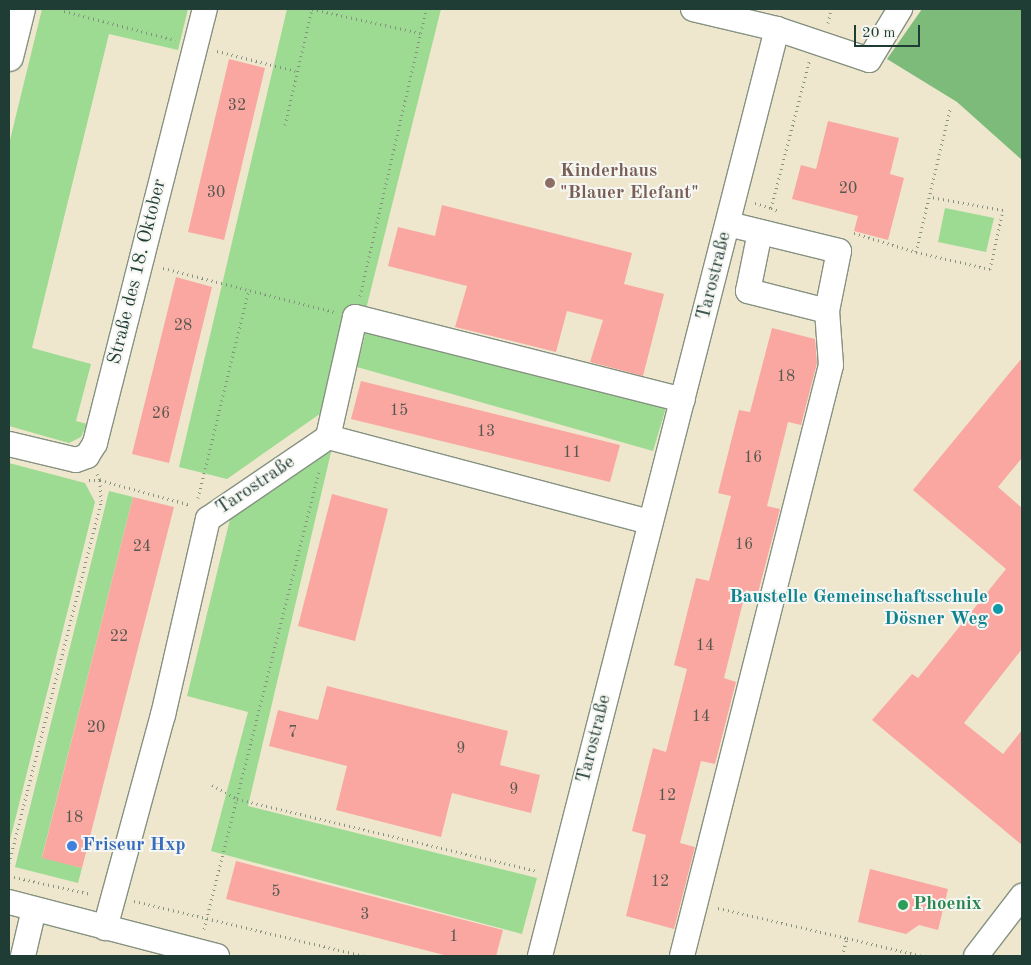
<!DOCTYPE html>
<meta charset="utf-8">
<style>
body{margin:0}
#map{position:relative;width:1031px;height:965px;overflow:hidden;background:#eee7ce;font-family:"Old Standard TT",serif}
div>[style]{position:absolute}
.green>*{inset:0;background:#9cdb91}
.forest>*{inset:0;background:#7dbb7b}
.building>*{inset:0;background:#faa7a1}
.path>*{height:3px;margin-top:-1.5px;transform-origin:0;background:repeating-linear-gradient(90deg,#869281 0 1px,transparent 0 5px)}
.roads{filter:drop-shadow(1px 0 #869281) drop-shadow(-1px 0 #869281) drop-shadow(0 1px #869281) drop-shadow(0 -1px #869281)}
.minor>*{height:24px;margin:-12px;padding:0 12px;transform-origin:12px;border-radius:12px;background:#fff}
.major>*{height:28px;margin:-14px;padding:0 14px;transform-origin:14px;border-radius:14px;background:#fff}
.dots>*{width:14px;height:14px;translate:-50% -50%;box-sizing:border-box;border:2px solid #f6f6f2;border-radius:50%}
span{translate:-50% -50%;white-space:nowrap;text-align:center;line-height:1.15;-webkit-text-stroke:4px #f6f6f2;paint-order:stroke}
.number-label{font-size:16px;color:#56584f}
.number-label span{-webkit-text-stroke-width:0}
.education-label{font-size:19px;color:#785e54;font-weight:700}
.left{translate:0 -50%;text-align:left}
.street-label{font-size:19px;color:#1f3d34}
.culture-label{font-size:19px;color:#0d838f;font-weight:700}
.right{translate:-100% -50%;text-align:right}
.shop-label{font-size:19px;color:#366cbe;font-weight:700}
.leisure-label{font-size:19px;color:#27864d;font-weight:700}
.frame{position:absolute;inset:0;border:10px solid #1f3d34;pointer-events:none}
.scale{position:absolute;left:854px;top:25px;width:66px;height:22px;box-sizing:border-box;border:2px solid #1f3d34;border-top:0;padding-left:6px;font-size:15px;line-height:18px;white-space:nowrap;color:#1f3d34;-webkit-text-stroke:4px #f6f6f2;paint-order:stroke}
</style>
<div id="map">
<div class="green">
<div style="clip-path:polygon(42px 9px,188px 9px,178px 50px,109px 34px,32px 348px,91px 364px,76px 421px,87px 424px,81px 437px,69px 443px,9px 426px,9px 144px)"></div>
<div style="clip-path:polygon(287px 9px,441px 9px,344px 397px,227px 479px,179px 467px)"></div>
<div style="clip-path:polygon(945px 208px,994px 218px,986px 252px,938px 242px)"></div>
<div style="clip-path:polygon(368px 323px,668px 401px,653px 451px,357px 367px)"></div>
<div style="clip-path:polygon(332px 448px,248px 806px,537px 878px,522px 934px,211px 851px,248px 712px,187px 696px,231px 515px)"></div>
<div style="clip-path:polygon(9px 463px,85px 483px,95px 502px,9px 844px)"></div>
<div style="clip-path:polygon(109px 491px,133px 497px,42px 857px,82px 868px,78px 883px,15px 867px)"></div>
</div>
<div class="forest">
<div style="clip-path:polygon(922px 9px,1022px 9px,1022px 160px,957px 102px,887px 59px)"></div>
</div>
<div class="building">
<div style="clip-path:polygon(229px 59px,265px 68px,224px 240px,188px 232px)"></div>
<div style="clip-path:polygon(828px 121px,899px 138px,890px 174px,904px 178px,888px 240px,854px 231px,858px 216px,792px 199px,801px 165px,816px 169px)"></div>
<div style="clip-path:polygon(442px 205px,632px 253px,624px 284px,664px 294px,643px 376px,590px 362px,603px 320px,567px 311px,556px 352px,455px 327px,467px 286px,388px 266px,398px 227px,435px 236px)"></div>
<div style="clip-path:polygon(176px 277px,212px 287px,169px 463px,132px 454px)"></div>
<div style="clip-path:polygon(772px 328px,815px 339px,817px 363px,801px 425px,788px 422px,767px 506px,780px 509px,758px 593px,746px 590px,724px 678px,736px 682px,715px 764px,701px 761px,680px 843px,695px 847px,674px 929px,626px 916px,646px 835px,632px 831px,653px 748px,666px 752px,687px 669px,674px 665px,696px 578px,709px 581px,731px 496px,718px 493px,739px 410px,750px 412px)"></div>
<div style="clip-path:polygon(1022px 358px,1022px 458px,998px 487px,1022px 508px,1022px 649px,964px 723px,1003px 754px,1022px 730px,1022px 845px,872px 720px,912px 674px,918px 678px,1006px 569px,913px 490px)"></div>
<div style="clip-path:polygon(361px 381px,620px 445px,610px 482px,351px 419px)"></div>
<div style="clip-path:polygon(332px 494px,388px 509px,355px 641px,298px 626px)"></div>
<div style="clip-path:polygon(133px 497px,174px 507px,82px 868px,42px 858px)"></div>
<div style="clip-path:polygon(327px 686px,508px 731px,500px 765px,540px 775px,531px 813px,452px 793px,441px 837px,336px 810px,347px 766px,269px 746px,278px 710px,318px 720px)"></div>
<div style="clip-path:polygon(236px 861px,503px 930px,496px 956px,448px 956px,226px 899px)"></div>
<div style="clip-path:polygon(870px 869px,948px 889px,938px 930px,919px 925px,906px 934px,858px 922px)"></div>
</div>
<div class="path">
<div style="left:64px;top:11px;width:115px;rotate:14.6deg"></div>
<div style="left:828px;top:23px;width:14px;rotate:-78deg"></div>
<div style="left:217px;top:51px;width:81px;rotate:14.2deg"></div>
<div style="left:285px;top:125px;width:119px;rotate:-76.9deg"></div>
<div style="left:312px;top:9px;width:111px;rotate:12.5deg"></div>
<div style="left:755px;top:203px;width:17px;rotate:17deg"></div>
<div style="left:771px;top:208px;width:151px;rotate:-75.4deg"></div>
<div style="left:771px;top:208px;width:9px;rotate:21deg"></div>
<div style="left:854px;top:233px;width:65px;rotate:17deg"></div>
<div style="left:916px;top:252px;width:147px;rotate:-76.6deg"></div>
<div style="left:916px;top:252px;width:76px;rotate:12.9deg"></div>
<div style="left:990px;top:269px;width:60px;rotate:-77.6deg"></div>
<div style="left:1003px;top:210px;width:73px;rotate:-169.8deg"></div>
<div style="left:163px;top:268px;width:177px;rotate:14.4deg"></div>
<div style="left:360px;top:296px;width:294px;rotate:-77deg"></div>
<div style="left:97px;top:474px;width:7px;rotate:63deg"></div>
<div style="left:100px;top:480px;width:94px;rotate:15.4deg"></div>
<div style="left:198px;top:498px;width:215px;rotate:-76.3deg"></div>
<div style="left:212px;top:785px;width:29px;rotate:29deg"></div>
<div style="left:237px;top:799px;width:309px;rotate:13.5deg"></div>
<div style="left:9px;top:863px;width:374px;rotate:-75.7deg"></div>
<div style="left:101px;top:501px;width:21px;rotate:-93deg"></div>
<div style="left:100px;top:480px;width:12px;rotate:180deg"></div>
<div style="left:9px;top:876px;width:84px;rotate:12.4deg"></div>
<div style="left:134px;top:901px;width:237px;rotate:13.4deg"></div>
<div style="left:718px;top:908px;width:132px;rotate:13.1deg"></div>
<div style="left:204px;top:929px;width:471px;rotate:-75.9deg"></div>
<div style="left:842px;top:956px;width:19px;rotate:-74deg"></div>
<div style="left:847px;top:938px;width:77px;rotate:13.5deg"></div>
</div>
<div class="roads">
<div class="minor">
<div style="left:693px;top:9px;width:86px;rotate:13.4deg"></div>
<div style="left:777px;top:29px;width:97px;rotate:18.6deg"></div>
<div style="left:869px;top:60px;width:60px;rotate:-58.7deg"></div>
<div style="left:760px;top:232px;width:60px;rotate:101.5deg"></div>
<div style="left:748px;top:291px;width:81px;rotate:14.2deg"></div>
<div style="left:328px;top:437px;width:123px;rotate:-77.3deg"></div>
<div style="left:355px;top:317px;width:338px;rotate:14.2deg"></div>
<div style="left:9px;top:444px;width:69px;rotate:13.4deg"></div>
<div style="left:76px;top:460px;width:12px;rotate:-20deg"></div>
<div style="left:87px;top:456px;width:15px;rotate:-58deg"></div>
<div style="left:95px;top:443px;width:448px;rotate:-75.8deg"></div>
<div style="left:9px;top:902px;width:215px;rotate:14.6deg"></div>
<div style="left:105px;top:928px;width:221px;rotate:-74.8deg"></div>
<div style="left:163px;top:715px;width:201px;rotate:-77.1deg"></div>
<div style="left:208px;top:519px;width:145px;rotate:-34.3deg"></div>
<div style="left:328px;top:437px;width:333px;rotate:14.8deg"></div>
<div style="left:23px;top:956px;width:48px;rotate:-76.8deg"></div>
<div style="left:540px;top:956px;width:957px;rotate:-75.66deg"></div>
<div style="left:682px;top:956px;width:609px;rotate:-75.85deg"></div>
<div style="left:831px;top:365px;width:54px;rotate:-94.2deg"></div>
<div style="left:827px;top:311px;width:61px;rotate:-78.7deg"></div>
<div style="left:839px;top:251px;width:114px;rotate:-166.3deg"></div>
<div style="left:976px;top:956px;width:76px;rotate:-52.5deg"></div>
</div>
<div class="major">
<div style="left:9px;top:57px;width:49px;rotate:-76deg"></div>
</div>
</div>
<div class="dots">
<div style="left:550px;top:183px;background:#8d6e63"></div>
<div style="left:998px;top:609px;background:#0f9aa8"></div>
<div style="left:72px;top:846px;background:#3f7fe0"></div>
<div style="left:903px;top:905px;background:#2e9e5b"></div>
</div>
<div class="number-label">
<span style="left:237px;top:106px">32</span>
<span style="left:848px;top:189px">20</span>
<span style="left:216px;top:193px">30</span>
<span style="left:183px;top:326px">28</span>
<span style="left:786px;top:377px">18</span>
<span style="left:399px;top:411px">15</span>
<span style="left:161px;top:414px">26</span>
<span style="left:486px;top:432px">13</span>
<span style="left:572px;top:453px">11</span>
<span style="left:753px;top:458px">16</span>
<span style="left:744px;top:545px">16</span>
<span style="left:142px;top:547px">24</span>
<span style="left:119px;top:637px">22</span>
<span style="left:705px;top:646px">14</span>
<span style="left:701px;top:717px">14</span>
<span style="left:96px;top:728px">20</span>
<span style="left:293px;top:733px">7</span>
<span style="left:461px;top:749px">9</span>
<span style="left:514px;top:790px">9</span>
<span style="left:667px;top:796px">12</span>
<span style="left:74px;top:818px">18</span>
<span style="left:660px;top:882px">12</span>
<span style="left:276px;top:892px">5</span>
<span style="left:365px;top:915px">3</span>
<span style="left:454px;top:937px">1</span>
</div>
<div class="education-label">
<span class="left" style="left:560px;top:183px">Kinderhaus<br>"Blauer Elefant"</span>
</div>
<div class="street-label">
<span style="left:138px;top:272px;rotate:-76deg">Straße des 18. Oktober</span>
<span style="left:715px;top:276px;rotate:-76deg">Tarostraße</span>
<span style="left:256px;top:486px;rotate:-34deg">Tarostraße</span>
<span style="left:595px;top:739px;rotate:-76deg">Tarostraße</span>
</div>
<div class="culture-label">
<span class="right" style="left:988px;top:609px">Baustelle Gemeinschaftsschule<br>Dösner Weg</span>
</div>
<div class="shop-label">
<span class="left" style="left:82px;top:846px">Friseur Hxp</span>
</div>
<div class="leisure-label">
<span class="left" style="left:913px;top:905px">Phoenix</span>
</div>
<div class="frame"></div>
<div class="scale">20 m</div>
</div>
